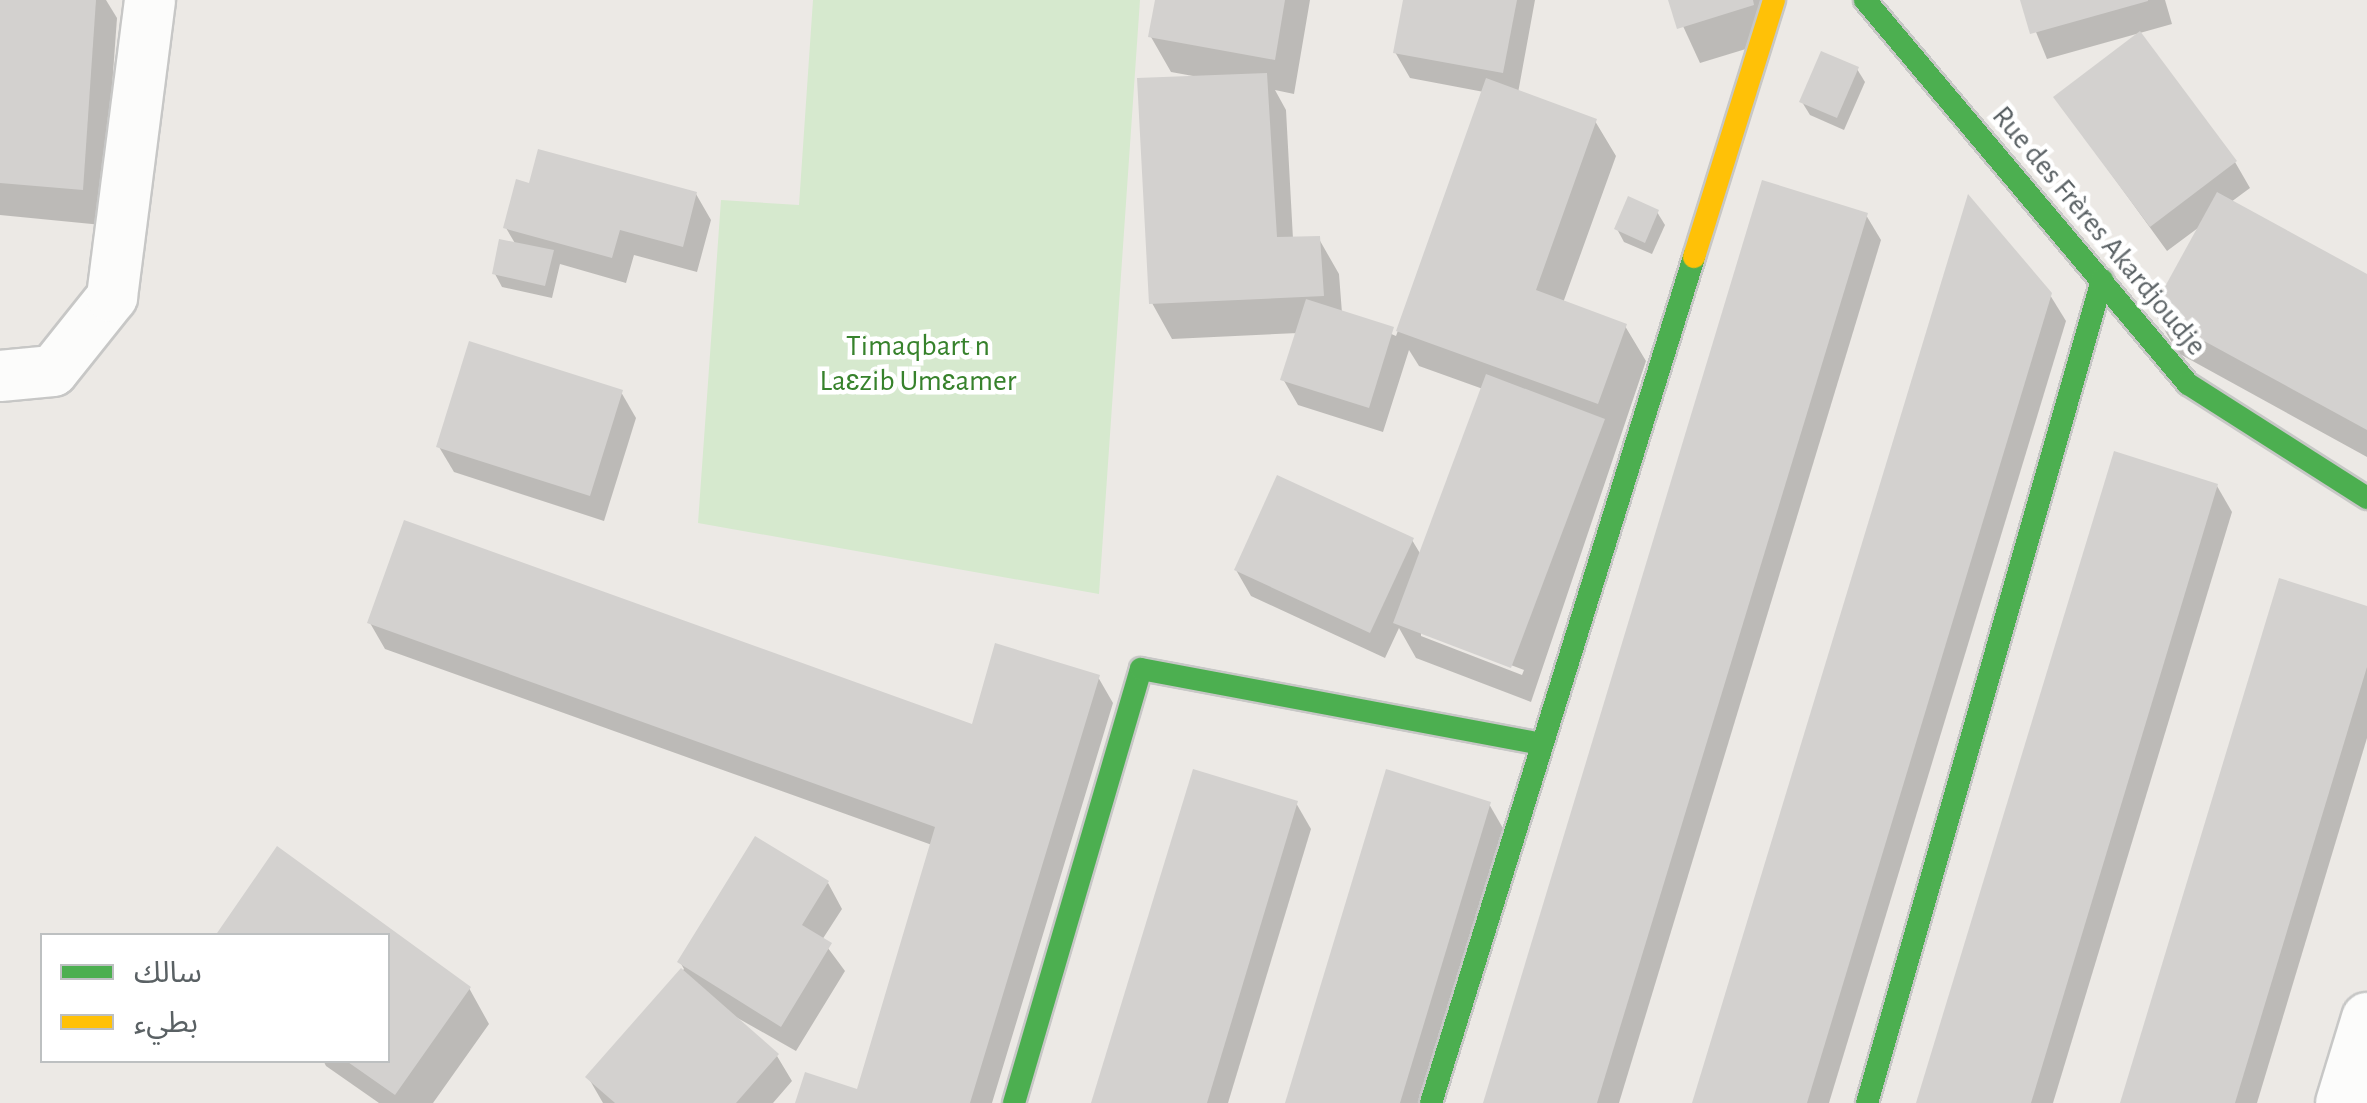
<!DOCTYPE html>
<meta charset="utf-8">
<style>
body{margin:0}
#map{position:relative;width:2367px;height:1103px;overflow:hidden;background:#ece9e5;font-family:"Alegreya Sans","Noto Sans Arabic",sans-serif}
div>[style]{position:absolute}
.green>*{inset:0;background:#d6e9ce}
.shadow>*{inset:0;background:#0003}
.building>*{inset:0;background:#d3d1cf}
.roads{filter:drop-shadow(2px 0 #c7c7c6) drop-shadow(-2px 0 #c7c7c6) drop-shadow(0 2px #c7c7c6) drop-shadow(0 -2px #c7c7c6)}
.street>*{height:50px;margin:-25px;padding:0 25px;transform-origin:25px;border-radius:25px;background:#fcfcfb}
.fast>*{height:22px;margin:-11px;padding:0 11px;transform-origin:11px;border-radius:11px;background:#4caf50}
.slow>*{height:22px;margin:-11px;padding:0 11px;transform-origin:11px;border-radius:11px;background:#ffc107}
span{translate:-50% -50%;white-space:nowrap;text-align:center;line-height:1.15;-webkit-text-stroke:9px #fff;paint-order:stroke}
.street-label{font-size:30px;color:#5a6164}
.park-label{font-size:30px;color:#37822c}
.legend{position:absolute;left:40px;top:933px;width:350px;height:130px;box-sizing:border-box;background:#fff;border:2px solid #bdc0c1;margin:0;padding:12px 18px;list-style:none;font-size:30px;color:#5a6164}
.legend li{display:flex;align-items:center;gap:20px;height:50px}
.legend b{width:50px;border:2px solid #bdc0c1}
</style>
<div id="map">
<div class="green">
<div style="clip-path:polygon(813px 0,1140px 0,1099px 594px,698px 523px,721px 200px,799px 205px)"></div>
</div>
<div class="shadow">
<div style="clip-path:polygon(0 0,106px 0,117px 18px,102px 225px,0 215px)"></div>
<div style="clip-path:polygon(evenodd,1157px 0,1310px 0,1294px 94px,1275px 90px,1286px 110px,1293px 239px,1319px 239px,1339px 274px,1342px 313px,1396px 336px,1484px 92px,1410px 78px,1395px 52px,1405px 0,1535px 0,1518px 93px,1595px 121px,1616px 156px,1563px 303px,1625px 326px,1646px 361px,1531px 702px,1416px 658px,1399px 628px,1385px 658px,1251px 596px,1236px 570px,1412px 540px,1421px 555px,1483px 389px,1419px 366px,1409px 350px,1383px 432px,1298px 405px,1283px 379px,1298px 333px,1172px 339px,1152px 303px,1193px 76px,1171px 72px,1151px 37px,1157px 0,1421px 631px,1524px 670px,1522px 675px,1421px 636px,1421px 631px)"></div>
<div style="clip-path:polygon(1671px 0,1760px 0,1772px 41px,1700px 63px)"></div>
<div style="clip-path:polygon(2023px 0,2165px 0,2172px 24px,2047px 59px)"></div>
<div style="clip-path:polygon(1857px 69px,1865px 82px,1844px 130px,1810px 115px,1802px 102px)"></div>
<div style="clip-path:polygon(2056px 98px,2235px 162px,2250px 188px,2231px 202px,2367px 277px,2367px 457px,2178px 353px,2154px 312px,2202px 225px,2167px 251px)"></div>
<div style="clip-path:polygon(696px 194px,711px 220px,697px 272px,634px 255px,626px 283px,560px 264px,552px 298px,502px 287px,495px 274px,516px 245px,506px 228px)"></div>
<div style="clip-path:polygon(1657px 212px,1665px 225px,1652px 254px,1624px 242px,1617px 229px)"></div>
<div style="clip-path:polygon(1866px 215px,1881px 240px,1619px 1103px,1485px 1103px)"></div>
<div style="clip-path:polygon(2050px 295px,2066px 321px,1829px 1103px,1695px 1103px)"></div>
<div style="clip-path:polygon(621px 392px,636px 418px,604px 521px,454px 472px,439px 447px)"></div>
<div style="clip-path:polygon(2217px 486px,2232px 512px,2053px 1103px,1918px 1103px)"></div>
<div style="clip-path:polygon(2367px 608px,2367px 738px,2257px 1103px,2123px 1103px)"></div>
<div style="clip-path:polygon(370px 623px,974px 727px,1098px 677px,1113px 703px,992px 1103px,798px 1103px,859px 1092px,932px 845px,385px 649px)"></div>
<div style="clip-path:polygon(1296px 803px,1311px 829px,1228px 1103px,1094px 1103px)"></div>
<div style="clip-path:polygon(1489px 804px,1504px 830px,1421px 1103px,1288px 1103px)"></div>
<div style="clip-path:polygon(278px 849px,469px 988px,489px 1024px,433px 1103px,379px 1103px,326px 1066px,323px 1060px,388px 1060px,388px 936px)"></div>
<div style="clip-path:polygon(828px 883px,842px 909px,822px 940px,845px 971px,796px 1051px,727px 1012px,777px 1056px,792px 1081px,773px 1103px,603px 1103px,588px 1077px,684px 969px,680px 962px)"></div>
</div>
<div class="building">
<div style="clip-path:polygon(0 0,96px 0,83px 190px,0 183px)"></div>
<div style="clip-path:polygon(1155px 0,1285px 0,1275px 60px,1148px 37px)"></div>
<div style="clip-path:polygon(1403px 0,1517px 0,1503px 73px,1393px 53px)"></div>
<div style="clip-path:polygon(1668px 0,1753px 0,1754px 5px,1677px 29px)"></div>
<div style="clip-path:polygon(2020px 0,2148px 0,2148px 1px,2030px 34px)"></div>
<div style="clip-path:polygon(2140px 31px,2237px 161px,2150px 227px,2053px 97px)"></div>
<div style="clip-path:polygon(1821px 51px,1859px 67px,1837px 118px,1799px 102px)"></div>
<div style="clip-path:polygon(1267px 73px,1277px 237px,1320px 236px,1324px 296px,1149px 304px,1137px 78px)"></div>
<div style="clip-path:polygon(1486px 78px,1597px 119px,1536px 290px,1627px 324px,1598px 404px,1396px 331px)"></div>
<div style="clip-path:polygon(538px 149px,697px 192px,683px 247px,620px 230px,612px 258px,503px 228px,516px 179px,529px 183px)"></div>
<div style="clip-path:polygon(1762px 180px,1868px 213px,1597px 1103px,1483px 1103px)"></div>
<div style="clip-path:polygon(2217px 192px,2367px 274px,2367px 430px,2151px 312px)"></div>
<div style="clip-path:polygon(1968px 194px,2052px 293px,1807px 1103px,1692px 1103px)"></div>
<div style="clip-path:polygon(1628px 196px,1659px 210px,1645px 243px,1614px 229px)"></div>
<div style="clip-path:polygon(499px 239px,554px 250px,545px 286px,492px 274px)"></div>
<div style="clip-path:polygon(1306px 299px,1394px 327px,1369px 408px,1280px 380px)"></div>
<div style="clip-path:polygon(469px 341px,623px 390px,590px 496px,436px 447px)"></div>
<div style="clip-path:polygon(1486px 374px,1605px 419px,1511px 668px,1393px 623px)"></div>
<div style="clip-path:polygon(2114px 451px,2218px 484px,2031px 1103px,1916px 1103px)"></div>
<div style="clip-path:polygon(1277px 475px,1414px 538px,1370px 633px,1234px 570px)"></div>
<div style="clip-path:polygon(404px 520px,972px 724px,995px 643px,1100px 675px,970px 1103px,795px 1103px,805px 1072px,857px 1089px,935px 827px,367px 623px)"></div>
<div style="clip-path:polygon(2279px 578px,2367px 606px,2367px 667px,2235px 1103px,2120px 1103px)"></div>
<div style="clip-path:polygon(1193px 769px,1298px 801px,1207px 1103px,1091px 1103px)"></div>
<div style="clip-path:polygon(1386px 769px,1491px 802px,1400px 1103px,1285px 1103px)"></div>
<div style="clip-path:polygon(755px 836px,829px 881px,802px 925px,832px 943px,781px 1027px,677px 962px)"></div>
<div style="clip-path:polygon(277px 846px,471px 987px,395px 1095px,345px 1060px,388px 1060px,388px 936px,215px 936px)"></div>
<div style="clip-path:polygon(681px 968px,779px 1054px,736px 1103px,615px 1103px,585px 1077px)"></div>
</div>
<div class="roads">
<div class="street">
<div style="left:0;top:376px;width:53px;rotate:-5.4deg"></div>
<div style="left:53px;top:371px;width:95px;rotate:-51.4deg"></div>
<div style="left:112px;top:297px;width:299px;rotate:-82.7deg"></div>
<div style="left:2341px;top:1103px;width:89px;rotate:-73deg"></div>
</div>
<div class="fast">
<div style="left:1865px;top:0;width:502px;rotate:49.93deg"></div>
<div style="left:2188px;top:384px;width:212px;rotate:32.5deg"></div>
<div style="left:1014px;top:1103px;width:452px;rotate:-73.7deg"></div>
<div style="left:1141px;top:669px;width:407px;rotate:10.6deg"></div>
<div style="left:1431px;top:1103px;width:886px;rotate:-72.73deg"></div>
<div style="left:1867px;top:1103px;width:856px;rotate:-74.06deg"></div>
</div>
<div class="slow">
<div style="left:1694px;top:257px;width:269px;rotate:-72.7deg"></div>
</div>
</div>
<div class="street-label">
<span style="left:2099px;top:231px;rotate:50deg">Rue des Frères Akardjoudje</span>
</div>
<div class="park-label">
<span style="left:918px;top:363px">Timaqbart n<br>Laɛzib Umɛamer</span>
</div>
<ul class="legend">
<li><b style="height:12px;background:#4caf50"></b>سالك</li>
<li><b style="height:12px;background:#ffc107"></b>بطيء</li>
</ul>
</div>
